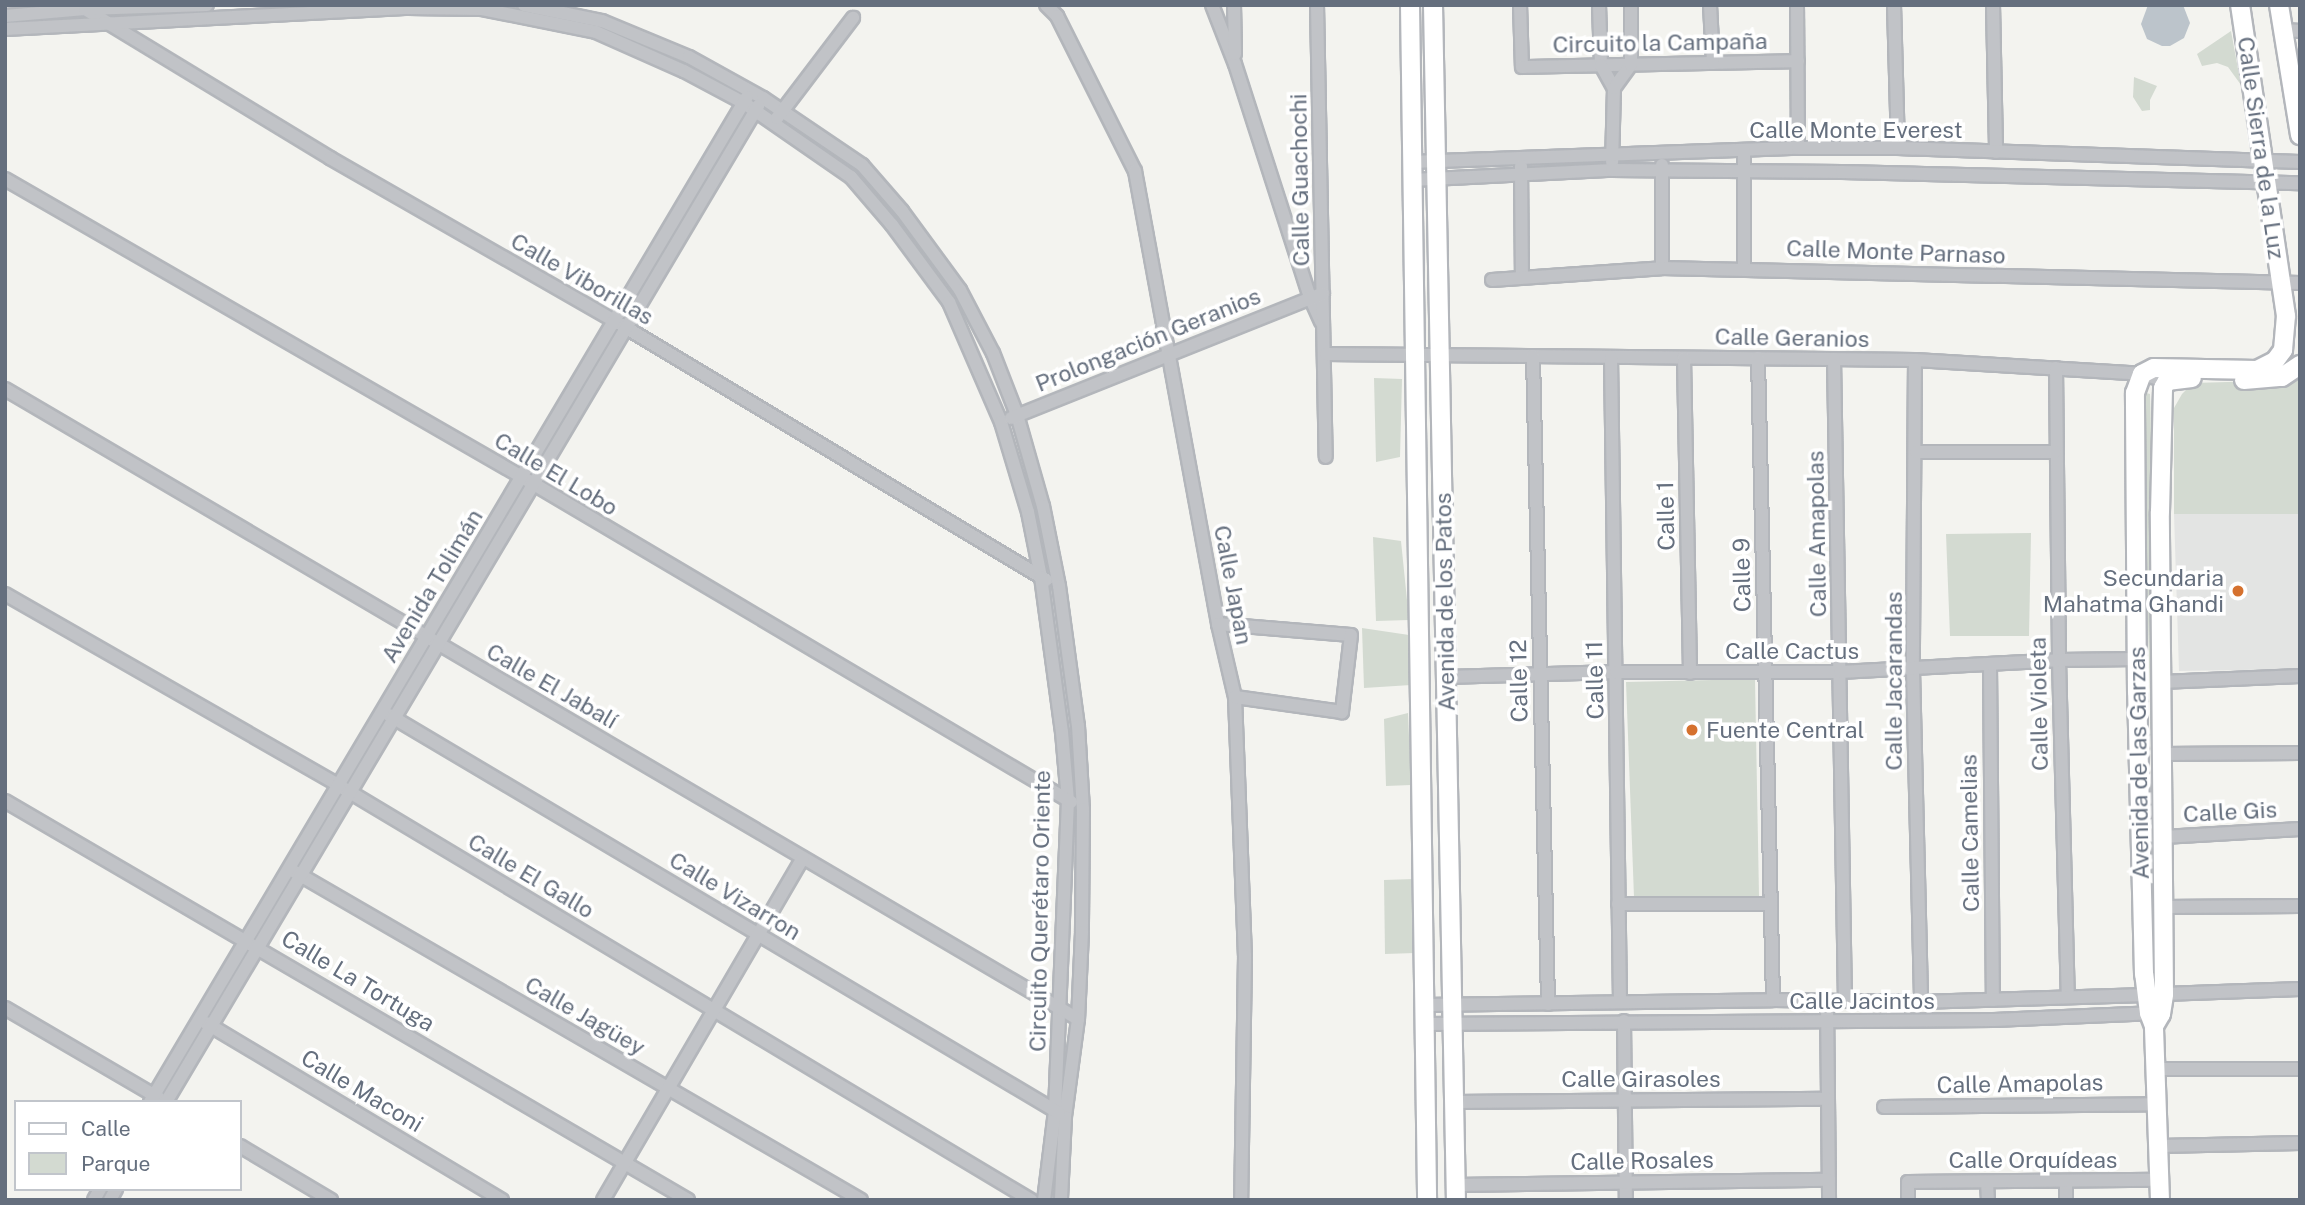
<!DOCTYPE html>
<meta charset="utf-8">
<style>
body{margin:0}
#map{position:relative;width:2305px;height:1205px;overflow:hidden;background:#f3f3ef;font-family:"Public Sans",sans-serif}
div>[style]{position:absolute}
.built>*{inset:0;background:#e3e4e3}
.green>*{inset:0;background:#d3dad1}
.water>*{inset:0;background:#bcc4cb}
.roads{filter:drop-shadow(2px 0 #b3b6bb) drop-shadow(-2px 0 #b3b6bb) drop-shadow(0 2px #b3b6bb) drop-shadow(0 -2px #b3b6bb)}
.street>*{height:12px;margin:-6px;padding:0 6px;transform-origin:6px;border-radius:6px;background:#c1c3c7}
.secondary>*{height:18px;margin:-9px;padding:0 9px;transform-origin:9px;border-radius:9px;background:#fff}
.dots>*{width:19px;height:19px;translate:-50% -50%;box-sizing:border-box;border:4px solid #fff;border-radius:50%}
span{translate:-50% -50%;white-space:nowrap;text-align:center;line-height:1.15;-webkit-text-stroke:7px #fff;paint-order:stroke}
.street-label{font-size:23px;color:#656f7e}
.poi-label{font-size:23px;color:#656f7e}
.right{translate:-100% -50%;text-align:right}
.left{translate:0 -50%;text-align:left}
.frame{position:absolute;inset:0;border:7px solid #656f7e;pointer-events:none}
.legend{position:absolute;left:14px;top:1100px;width:228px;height:91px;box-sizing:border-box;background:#fff;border:2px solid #c1c5cb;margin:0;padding:9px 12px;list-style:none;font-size:21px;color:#656f7e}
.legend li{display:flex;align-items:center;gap:14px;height:35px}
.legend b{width:35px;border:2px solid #c1c5cb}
</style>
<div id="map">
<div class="built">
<div style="clip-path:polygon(2174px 514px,2300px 514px,2300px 669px,2179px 671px)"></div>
</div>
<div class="green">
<div style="clip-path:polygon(2231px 31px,2241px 85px,2228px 67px,2217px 63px,2202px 66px,2197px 54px)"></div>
<div style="clip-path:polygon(2134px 77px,2157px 86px,2150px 100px,2150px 110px,2142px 111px,2133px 97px)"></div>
<div style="clip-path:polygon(1374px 378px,1402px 379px,1400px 457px,1376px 462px)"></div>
<div style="clip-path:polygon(2300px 380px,2300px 514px,2174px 514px,2174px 408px,2182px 394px,2193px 383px)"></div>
<div style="clip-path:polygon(2143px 392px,2150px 394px,2156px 606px,2155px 939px)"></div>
<div style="clip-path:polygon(2031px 533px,2029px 636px,1950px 636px,1946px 534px)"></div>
<div style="clip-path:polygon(1373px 537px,1401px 541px,1409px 620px,1376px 621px)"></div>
<div style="clip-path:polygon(1362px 628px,1409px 635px,1411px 685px,1364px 688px)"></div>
<div style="clip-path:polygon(1755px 679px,1759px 896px,1634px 897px,1626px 682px)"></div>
<div style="clip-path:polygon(1408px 713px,1411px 785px,1386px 786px,1384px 719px)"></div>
<div style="clip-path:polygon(1414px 879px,1415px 953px,1385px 954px,1384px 880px)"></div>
</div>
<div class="water">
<div style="clip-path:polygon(2148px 5px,2183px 5px,2190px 23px,2184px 38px,2170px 46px,2162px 46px,2147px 39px,2141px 24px)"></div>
</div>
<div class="roads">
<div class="street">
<div style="left:524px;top:5px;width:80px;rotate:11.6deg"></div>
<div style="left:602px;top:21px;width:94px;rotate:22.5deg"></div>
<div style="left:689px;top:57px;width:85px;rotate:29deg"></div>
<div style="left:763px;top:98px;width:120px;rotate:34.1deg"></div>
<div style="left:862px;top:165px;width:61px;rotate:49deg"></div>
<div style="left:902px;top:211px;width:98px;rotate:53.7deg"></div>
<div style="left:960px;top:290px;width:71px;rotate:62.4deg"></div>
<div style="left:993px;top:353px;width:66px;rotate:68.8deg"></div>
<div style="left:1017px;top:415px;width:95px;rotate:74.1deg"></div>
<div style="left:1043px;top:506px;width:82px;rotate:78.7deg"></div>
<div style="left:1059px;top:586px;width:141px;rotate:82.3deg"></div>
<div style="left:1078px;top:726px;width:83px;rotate:86.6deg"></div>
<div style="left:1083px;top:809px;width:123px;rotate:90.5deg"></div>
<div style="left:1082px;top:932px;width:87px;rotate:92.6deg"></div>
<div style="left:1078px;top:1019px;width:99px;rotate:97.6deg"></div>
<div style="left:1065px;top:1117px;width:83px;rotate:92.8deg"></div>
<div style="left:1046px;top:5px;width:16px;rotate:45deg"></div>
<div style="left:1057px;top:16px;width:174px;rotate:63.3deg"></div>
<div style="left:1135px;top:171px;width:461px;rotate:79.6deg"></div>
<div style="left:1218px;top:624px;width:75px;rotate:76.9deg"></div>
<div style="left:1235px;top:697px;width:259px;rotate:87.8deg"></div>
<div style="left:1245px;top:956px;width:244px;rotate:90.9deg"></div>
<div style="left:1212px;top:5px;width:63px;rotate:68.7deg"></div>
<div style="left:1235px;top:64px;width:245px;rotate:72.2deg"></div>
<div style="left:1310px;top:297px;width:27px;rotate:66deg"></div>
<div style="left:1234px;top:5px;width:49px;rotate:88.8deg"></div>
<div style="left:1317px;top:5px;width:452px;rotate:88.9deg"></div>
<div style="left:1520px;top:5px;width:62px;rotate:88.2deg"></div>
<div style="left:1522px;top:67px;width:276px;rotate:-1.2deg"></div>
<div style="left:1599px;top:5px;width:60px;rotate:88.1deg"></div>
<div style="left:1601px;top:65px;width:26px;rotate:61deg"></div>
<div style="left:1614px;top:88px;width:74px;rotate:91.5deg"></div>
<div style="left:1710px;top:5px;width:58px;rotate:87deg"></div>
<div style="left:1797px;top:5px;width:143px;rotate:89.6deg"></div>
<div style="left:1894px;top:5px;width:143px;rotate:88.4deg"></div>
<div style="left:1993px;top:5px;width:147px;rotate:88.8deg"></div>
<div style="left:85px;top:9px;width:287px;rotate:31.3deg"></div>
<div style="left:330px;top:158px;width:328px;rotate:29.8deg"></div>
<div style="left:615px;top:321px;width:503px;rotate:31deg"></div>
<div style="left:5px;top:16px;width:80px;rotate:-5deg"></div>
<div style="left:85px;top:9px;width:122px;rotate:-1.9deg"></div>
<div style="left:5px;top:29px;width:405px;rotate:-3deg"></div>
<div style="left:409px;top:8px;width:73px;rotate:0.8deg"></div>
<div style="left:482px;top:9px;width:116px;rotate:11.4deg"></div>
<div style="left:596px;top:32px;width:96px;rotate:23.9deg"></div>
<div style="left:684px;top:71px;width:68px;rotate:28.1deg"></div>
<div style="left:744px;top:103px;width:130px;rotate:34.7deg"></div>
<div style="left:851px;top:177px;width:63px;rotate:49.5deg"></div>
<div style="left:892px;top:225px;width:96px;rotate:53.5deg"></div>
<div style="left:949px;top:302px;width:131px;rotate:66.6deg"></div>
<div style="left:1001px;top:422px;width:94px;rotate:73.3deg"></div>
<div style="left:1028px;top:512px;width:66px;rotate:78.7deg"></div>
<div style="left:1041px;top:577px;width:156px;rotate:82.3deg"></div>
<div style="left:1062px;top:732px;width:68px;rotate:85deg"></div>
<div style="left:1068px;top:800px;width:311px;rotate:92.4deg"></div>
<div style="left:1055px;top:1111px;width:90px;rotate:97deg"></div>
<div style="left:2283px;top:30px;width:17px;rotate:3deg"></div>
<div style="left:1614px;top:88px;width:29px;rotate:-54deg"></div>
<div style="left:1631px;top:65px;width:60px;rotate:-90deg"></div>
<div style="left:777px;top:118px;width:126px;rotate:-52.8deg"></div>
<div style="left:1411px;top:162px;width:387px;rotate:-2.1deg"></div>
<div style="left:1798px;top:148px;width:100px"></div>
<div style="left:1898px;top:148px;width:402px;rotate:2deg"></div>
<div style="left:1521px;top:166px;width:111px;rotate:89.5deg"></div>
<div style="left:5px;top:179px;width:597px;rotate:29.96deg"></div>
<div style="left:522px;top:477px;width:638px;rotate:30.62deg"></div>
<div style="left:1412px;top:180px;width:200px;rotate:-2.9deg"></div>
<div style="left:1612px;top:170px;width:230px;rotate:0.5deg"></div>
<div style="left:1842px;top:172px;width:458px;rotate:1.4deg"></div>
<div style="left:1662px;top:268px;width:103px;rotate:-90deg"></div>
<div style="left:1744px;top:269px;width:118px;rotate:-90deg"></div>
<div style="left:1492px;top:280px;width:170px;rotate:-4deg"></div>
<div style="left:1662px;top:268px;width:638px;rotate:1.35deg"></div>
<div style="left:1326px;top:354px;width:589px;rotate:0.58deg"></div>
<div style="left:1915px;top:360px;width:227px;rotate:3.5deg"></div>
<div style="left:2142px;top:374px;width:26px;rotate:16deg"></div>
<div style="left:1533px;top:356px;width:648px;rotate:88.67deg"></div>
<div style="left:1611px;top:357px;width:645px;rotate:89.2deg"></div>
<div style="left:1684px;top:358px;width:315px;rotate:88.9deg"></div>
<div style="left:1758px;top:358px;width:642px;rotate:88.66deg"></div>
<div style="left:1834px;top:359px;width:642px;rotate:89.02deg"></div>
<div style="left:1915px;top:360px;width:310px;rotate:90.4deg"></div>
<div style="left:1913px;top:670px;width:332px;rotate:88.6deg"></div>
<div style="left:2056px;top:368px;width:292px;rotate:89.4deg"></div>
<div style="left:2059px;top:660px;width:337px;rotate:88.5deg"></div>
<div style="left:5px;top:389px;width:1244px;rotate:30.42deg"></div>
<div style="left:1011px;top:418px;width:336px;rotate:-21.8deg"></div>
<div style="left:1916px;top:452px;width:139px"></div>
<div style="left:5px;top:594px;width:384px;rotate:29.8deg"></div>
<div style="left:338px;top:785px;width:808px;rotate:30.92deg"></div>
<div style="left:1218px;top:624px;width:133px;rotate:4.7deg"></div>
<div style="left:1351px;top:635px;width:78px;rotate:96.7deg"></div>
<div style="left:1342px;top:712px;width:108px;rotate:-172deg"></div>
<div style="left:1990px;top:666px;width:334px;rotate:89.5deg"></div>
<div style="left:1446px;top:677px;width:170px;rotate:-1.7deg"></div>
<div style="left:1616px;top:672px;width:224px"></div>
<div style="left:1840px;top:672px;width:219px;rotate:-3.1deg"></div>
<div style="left:2059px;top:660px;width:78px;rotate:-0.7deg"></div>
<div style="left:2161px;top:682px;width:139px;rotate:-2.5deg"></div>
<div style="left:389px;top:715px;width:779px;rotate:30.71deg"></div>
<div style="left:2163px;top:754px;width:137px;rotate:-0.4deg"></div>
<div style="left:5px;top:801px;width:791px;rotate:30.29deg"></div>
<div style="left:2163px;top:837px;width:137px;rotate:-3.3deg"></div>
<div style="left:295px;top:872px;width:654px;rotate:30.09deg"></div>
<div style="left:1618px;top:904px;width:153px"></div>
<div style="left:2163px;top:907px;width:137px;rotate:-0.4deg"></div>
<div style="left:2164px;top:994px;width:136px;rotate:-2.1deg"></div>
<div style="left:1827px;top:1002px;width:198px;rotate:89.4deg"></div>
<div style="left:1424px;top:1005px;width:349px;rotate:-0.8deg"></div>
<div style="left:1773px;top:1000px;width:148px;rotate:0.8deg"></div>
<div style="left:1921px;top:1002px;width:225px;rotate:-1.8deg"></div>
<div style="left:5px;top:1008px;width:178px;rotate:30.3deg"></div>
<div style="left:1624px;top:1021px;width:179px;rotate:89.4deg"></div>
<div style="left:206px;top:1023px;width:345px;rotate:30.9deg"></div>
<div style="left:1425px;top:1024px;width:569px;rotate:-0.4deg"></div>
<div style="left:1994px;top:1020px;width:162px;rotate:-2.5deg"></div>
<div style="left:2156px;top:1069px;width:144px"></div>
<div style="left:150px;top:1102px;width:1169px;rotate:-59.29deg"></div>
<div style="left:166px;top:1102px;width:1159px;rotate:-59.27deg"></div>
<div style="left:1454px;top:1102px;width:374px;rotate:-0.5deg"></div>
<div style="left:1884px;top:1107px;width:273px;rotate:-0.6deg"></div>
<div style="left:240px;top:1146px;width:106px;rotate:30.7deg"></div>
<div style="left:2159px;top:1146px;width:141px;rotate:-1.2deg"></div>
<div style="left:2066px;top:1181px;width:19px;rotate:90deg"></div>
<div style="left:1987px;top:1182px;width:18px;rotate:87deg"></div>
<div style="left:1455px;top:1185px;width:374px;rotate:-0.8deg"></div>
<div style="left:94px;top:1200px;width:13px;rotate:-61deg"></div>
<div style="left:110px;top:1200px;width:13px;rotate:-61deg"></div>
<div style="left:603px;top:1200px;width:396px;rotate:-59.7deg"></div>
<div style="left:1908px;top:1200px;width:18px;rotate:-90deg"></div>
<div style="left:1908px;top:1182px;width:251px;rotate:-0.5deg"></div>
</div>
<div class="secondary">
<div style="left:1410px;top:5px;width:1195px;rotate:89.18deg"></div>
<div style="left:1433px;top:5px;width:1195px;rotate:88.9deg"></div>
<div style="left:2279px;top:5px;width:132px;rotate:80.8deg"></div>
<div style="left:2244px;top:380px;width:38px;rotate:-5deg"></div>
<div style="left:2282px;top:377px;width:22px;rotate:-34deg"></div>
<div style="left:2154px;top:1026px;width:14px;rotate:-60deg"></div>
<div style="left:2161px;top:1014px;width:20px;rotate:-81deg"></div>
<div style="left:2164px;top:994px;width:482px;rotate:-90.5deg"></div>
<div style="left:2160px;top:512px;width:124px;rotate:-88.6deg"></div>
<div style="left:2163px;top:388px;width:8px;rotate:-60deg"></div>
<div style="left:2167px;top:381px;width:25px;rotate:-7deg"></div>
<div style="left:2160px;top:1200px;width:174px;rotate:-92deg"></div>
<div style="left:2154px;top:1026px;width:14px;rotate:-111deg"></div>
<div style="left:2149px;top:1013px;width:39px;rotate:-97deg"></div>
<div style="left:2144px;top:974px;width:282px;rotate:-91.4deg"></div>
<div style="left:2137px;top:692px;width:299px;rotate:-90.4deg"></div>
<div style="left:2135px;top:393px;width:20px;rotate:-70deg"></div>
<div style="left:2142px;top:374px;width:13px;rotate:-27deg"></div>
<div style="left:2154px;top:368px;width:103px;rotate:1.1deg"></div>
<div style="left:2257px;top:370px;width:20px;rotate:-27deg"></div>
<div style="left:2275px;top:361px;width:14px;rotate:-54deg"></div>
<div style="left:2283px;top:350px;width:34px;rotate:-85deg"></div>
<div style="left:2286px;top:316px;width:314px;rotate:-98.4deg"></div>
</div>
</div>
<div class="dots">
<div style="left:2238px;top:591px;background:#d5712e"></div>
<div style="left:1692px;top:730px;background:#d5712e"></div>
</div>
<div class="street-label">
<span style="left:1660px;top:43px;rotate:-1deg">Circuito la Campaña</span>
<span style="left:1856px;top:130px">Calle Monte Everest</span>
<span style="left:2261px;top:148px;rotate:82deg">Calle Sierra de la Luz</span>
<span style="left:1300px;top:180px;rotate:-91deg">Calle Guachochi</span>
<span style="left:1896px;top:252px;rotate:2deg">Calle Monte Parnaso</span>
<span style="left:582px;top:279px;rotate:30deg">Calle Viborillas</span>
<span style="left:1792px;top:338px;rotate:1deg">Calle Geranios</span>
<span style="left:1148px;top:340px;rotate:-22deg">Prolongación Geranios</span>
<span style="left:556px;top:474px;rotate:31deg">Calle El Lobo</span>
<span style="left:1666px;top:516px;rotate:-91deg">Calle 1</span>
<span style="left:1817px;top:534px;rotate:-91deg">Calle Amapolas</span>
<span style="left:1742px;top:575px;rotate:-91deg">Calle 9</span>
<span style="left:1233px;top:585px;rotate:79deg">Calle Japan</span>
<span style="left:432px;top:586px;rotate:-59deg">Avenida Tolimán</span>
<span style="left:1445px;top:602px;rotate:-91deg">Avenida de los Patos</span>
<span style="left:1792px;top:651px">Calle Cactus</span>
<span style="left:1595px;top:680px;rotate:-91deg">Calle 11</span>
<span style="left:1519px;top:681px;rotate:-91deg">Calle 12</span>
<span style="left:1894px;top:681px;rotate:-90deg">Calle Jacarandas</span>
<span style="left:552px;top:686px;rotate:30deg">Calle El Jabalí</span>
<span style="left:2039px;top:704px;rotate:-91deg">Calle Violeta</span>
<span style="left:2139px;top:763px;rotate:-91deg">Avenida de las Garzas</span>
<span style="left:2230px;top:812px;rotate:-3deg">Calle Gis</span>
<span style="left:1970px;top:833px;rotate:-91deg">Calle Camelias</span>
<span style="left:531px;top:876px;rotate:31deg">Calle El Gallo</span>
<span style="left:735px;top:896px;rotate:31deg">Calle Vizarron</span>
<span style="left:1040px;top:911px;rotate:-89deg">Circuito Querétaro Oriente</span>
<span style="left:358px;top:981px;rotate:31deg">Calle La Tortuga</span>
<span style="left:1862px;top:1001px">Calle Jacintos</span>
<span style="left:585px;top:1016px;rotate:30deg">Calle Jagüey</span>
<span style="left:1641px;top:1079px">Calle Girasoles</span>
<span style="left:2020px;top:1084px;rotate:-1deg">Calle Amapolas</span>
<span style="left:362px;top:1091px;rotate:31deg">Calle Maconi</span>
<span style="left:2033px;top:1160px">Calle Orquídeas</span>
<span style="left:1642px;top:1161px;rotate:-1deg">Calle Rosales</span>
</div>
<div class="poi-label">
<span class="right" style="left:2224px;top:591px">Secundaria<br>Mahatma Ghandi</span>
<span class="left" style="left:1706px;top:730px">Fuente Central</span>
</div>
<div class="frame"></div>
<ul class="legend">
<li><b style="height:9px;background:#fff"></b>Calle</li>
<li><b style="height:19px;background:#d3dad1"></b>Parque</li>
</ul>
</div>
